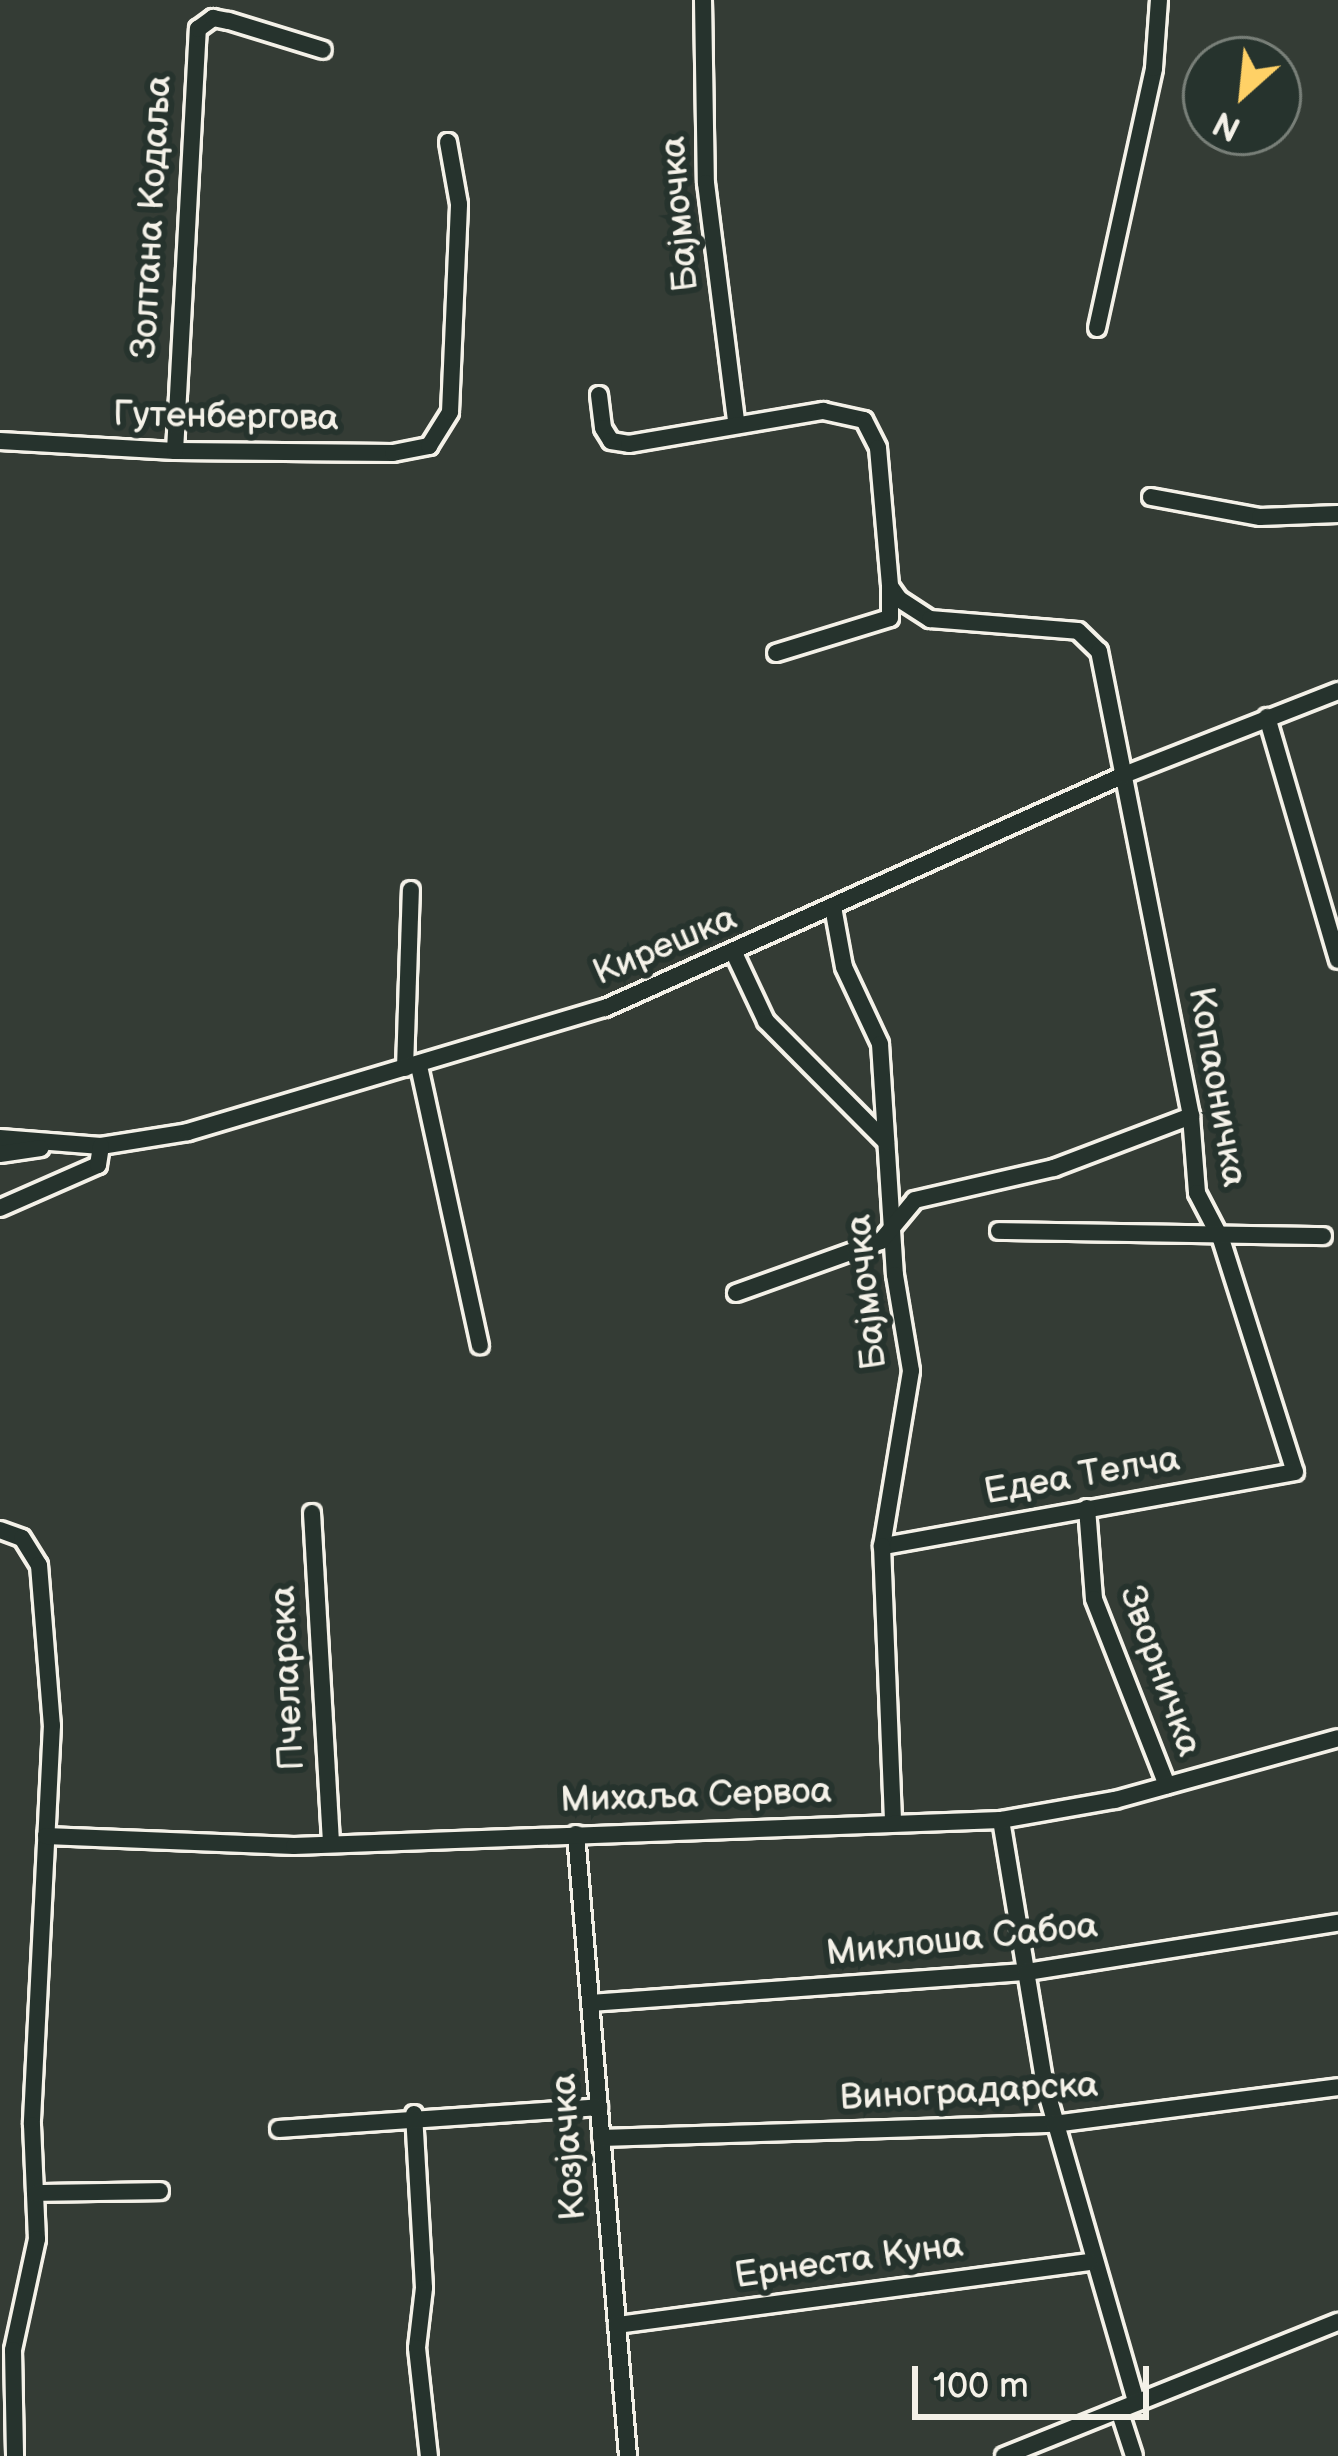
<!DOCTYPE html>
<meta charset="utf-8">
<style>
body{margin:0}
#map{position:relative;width:1338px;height:2456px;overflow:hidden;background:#343c35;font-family:"Balsamiq Sans",sans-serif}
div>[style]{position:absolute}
.roads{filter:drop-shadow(3px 0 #f4f1e8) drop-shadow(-3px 0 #f4f1e8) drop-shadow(0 3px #f4f1e8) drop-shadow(0 -3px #f4f1e8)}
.minor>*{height:16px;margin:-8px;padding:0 8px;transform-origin:8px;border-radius:8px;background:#26332d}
span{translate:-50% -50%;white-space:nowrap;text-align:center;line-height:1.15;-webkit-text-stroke:12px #26332d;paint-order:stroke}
.street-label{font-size:36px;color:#f4f1e8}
.north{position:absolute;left:1182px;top:36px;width:120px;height:120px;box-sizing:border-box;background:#26332d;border:3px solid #787f78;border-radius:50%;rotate:207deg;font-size:33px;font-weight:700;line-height:48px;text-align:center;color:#f4f1e8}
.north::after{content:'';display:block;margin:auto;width:42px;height:54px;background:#ffd166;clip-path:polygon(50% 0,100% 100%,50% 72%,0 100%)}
.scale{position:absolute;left:912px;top:2366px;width:237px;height:54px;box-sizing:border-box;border:6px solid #f4f1e8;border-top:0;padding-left:15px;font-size:36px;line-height:42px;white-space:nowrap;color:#f4f1e8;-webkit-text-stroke:9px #26332d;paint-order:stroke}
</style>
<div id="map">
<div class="roads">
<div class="minor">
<div style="left:703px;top:0;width:183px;rotate:89.1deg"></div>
<div style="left:706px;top:183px;width:240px;rotate:82.8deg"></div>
<div style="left:1097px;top:328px;width:266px;rotate:-77.6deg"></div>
<div style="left:1154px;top:68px;width:68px;rotate:-85.8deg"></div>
<div style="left:599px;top:395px;width:33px;rotate:83deg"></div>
<div style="left:603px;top:428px;width:15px;rotate:58deg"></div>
<div style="left:611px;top:441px;width:18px;rotate:9deg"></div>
<div style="left:629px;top:444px;width:197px;rotate:-9.7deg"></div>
<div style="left:823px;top:411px;width:42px;rotate:12.4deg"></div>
<div style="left:864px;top:420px;width:31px;rotate:63deg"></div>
<div style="left:878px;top:448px;width:139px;rotate:85deg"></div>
<div style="left:890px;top:586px;width:16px;rotate:55deg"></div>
<div style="left:899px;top:599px;width:37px;rotate:33deg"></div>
<div style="left:930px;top:619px;width:148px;rotate:4.6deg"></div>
<div style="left:1078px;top:631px;width:29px;rotate:44deg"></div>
<div style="left:1099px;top:651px;width:474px;rotate:78.8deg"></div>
<div style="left:1191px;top:1116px;width:77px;rotate:85.5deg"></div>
<div style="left:1197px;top:1193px;width:52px;rotate:62.4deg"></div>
<div style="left:1221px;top:1239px;width:244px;rotate:72.4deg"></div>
<div style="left:1295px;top:1472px;width:420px;rotate:169.8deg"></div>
<div style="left:0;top:441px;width:175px;rotate:3.3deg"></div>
<div style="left:175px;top:451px;width:218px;rotate:0.5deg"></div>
<div style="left:393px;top:453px;width:37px;rotate:-11deg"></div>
<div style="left:429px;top:446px;width:40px;rotate:-58deg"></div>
<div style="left:450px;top:412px;width:208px;rotate:-87.5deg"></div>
<div style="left:459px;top:204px;width:63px;rotate:-100.1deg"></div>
<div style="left:175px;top:451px;width:423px;rotate:-86.9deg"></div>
<div style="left:198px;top:29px;width:19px;rotate:-36deg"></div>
<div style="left:213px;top:18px;width:16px;rotate:11deg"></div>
<div style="left:229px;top:21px;width:98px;rotate:17.1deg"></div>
<div style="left:1151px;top:497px;width:111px;rotate:10.4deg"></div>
<div style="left:1260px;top:517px;width:78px;rotate:-2.2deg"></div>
<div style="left:776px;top:653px;width:119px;rotate:-17.1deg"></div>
<div style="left:890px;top:618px;width:29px;rotate:-90deg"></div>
<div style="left:1267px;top:717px;width:253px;rotate:73.7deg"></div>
<div style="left:833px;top:907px;width:61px;rotate:79.6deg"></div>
<div style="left:844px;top:967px;width:85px;rotate:64.9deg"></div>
<div style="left:880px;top:1044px;width:231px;rotate:86.3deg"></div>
<div style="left:895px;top:1275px;width:97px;rotate:80.5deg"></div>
<div style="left:911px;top:1371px;width:177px;rotate:99.4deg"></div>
<div style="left:882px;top:1546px;width:277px;rotate:87.7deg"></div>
<div style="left:734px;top:953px;width:75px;rotate:64.8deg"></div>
<div style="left:766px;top:1021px;width:170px;rotate:45.2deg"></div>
<div style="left:419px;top:1066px;width:286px;rotate:77.7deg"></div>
<div style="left:405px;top:1068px;width:178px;rotate:-88.1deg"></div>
<div style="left:0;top:1138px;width:101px;rotate:4.5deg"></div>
<div style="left:101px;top:1146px;width:88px;rotate:-9.1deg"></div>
<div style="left:188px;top:1132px;width:435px;rotate:-16.6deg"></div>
<div style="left:605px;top:1008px;width:569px;rotate:-24.18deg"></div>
<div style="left:1124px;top:775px;width:230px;rotate:-21.4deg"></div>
<div style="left:0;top:1154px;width:41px;rotate:-8.3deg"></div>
<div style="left:0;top:1208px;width:107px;rotate:-23.7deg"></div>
<div style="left:98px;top:1165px;width:19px;rotate:-81deg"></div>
<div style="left:999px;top:1231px;width:324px;rotate:0.9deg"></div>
<div style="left:736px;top:1293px;width:154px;rotate:-19.7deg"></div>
<div style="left:881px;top:1241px;width:53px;rotate:-50.3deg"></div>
<div style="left:915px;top:1200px;width:143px;rotate:-13deg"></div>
<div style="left:1054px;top:1168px;width:147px;rotate:-20.8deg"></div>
<div style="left:1087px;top:1508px;width:91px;rotate:85.6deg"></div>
<div style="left:1094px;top:1599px;width:200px;rotate:68.6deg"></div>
<div style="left:312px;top:1513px;width:328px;rotate:86.7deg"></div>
<div style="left:0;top:1530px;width:23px;rotate:20deg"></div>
<div style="left:22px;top:1538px;width:32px;rotate:58deg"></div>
<div style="left:39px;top:1565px;width:161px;rotate:85.4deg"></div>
<div style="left:52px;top:1725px;width:400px;rotate:92.9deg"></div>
<div style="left:32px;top:2125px;width:114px;rotate:87.5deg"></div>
<div style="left:37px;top:2239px;width:114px;rotate:102.2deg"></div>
<div style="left:13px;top:2350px;width:106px;rotate:88.9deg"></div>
<div style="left:1001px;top:1820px;width:270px;rotate:80.6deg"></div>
<div style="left:1045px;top:2086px;width:329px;rotate:73.9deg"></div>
<div style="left:576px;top:1834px;width:624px;rotate:85.22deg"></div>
<div style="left:46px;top:1836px;width:248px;rotate:2.3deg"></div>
<div style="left:294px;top:1846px;width:707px;rotate:-2.11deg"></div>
<div style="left:1001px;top:1820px;width:116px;rotate:-10deg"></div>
<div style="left:1115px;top:1800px;width:231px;rotate:-15.5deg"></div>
<div style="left:591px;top:2003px;width:437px;rotate:-4.1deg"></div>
<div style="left:1027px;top:1972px;width:315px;rotate:-9deg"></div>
<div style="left:414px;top:2114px;width:174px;rotate:86.7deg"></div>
<div style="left:424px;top:2288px;width:60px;rotate:96.7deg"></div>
<div style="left:417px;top:2348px;width:109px;rotate:83.7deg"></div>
<div style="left:279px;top:2129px;width:321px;rotate:-3.9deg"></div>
<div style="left:601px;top:2138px;width:453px;rotate:-1.8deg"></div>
<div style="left:1054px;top:2124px;width:286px;rotate:-7.4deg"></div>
<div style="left:35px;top:2193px;width:125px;rotate:-0.9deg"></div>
<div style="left:617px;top:2325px;width:476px;rotate:-7.6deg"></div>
<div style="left:1119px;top:2410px;width:48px;rotate:71.9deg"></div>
<div style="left:1004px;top:2456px;width:360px;rotate:-21.9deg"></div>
</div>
</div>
<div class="street-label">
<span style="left:680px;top:214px;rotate:-95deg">Бајмочка</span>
<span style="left:152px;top:217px;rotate:-87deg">Золтана Кодаља</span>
<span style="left:226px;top:417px;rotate:1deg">Гутенбергова</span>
<span style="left:665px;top:946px;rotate:-23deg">Кирешка</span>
<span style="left:1217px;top:1087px;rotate:80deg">Копаоничка</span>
<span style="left:867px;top:1292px;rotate:-96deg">Бајмочка</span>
<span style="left:1082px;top:1476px;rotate:-10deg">Едеа Телча</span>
<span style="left:1160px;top:1671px;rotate:70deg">Зворничка</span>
<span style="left:288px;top:1678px;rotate:-93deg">Пчеларска</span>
<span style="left:696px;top:1796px;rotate:-2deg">Михаља Сервоа</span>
<span style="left:962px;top:1940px;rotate:-6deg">Миклоша Сабоа</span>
<span style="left:969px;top:2092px;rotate:-3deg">Виноградарска</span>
<span style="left:569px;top:2147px;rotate:-94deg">Козјачка</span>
<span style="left:849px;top:2261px;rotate:-8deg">Ернеста Куна</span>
</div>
<div class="north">N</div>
<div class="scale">100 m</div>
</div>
